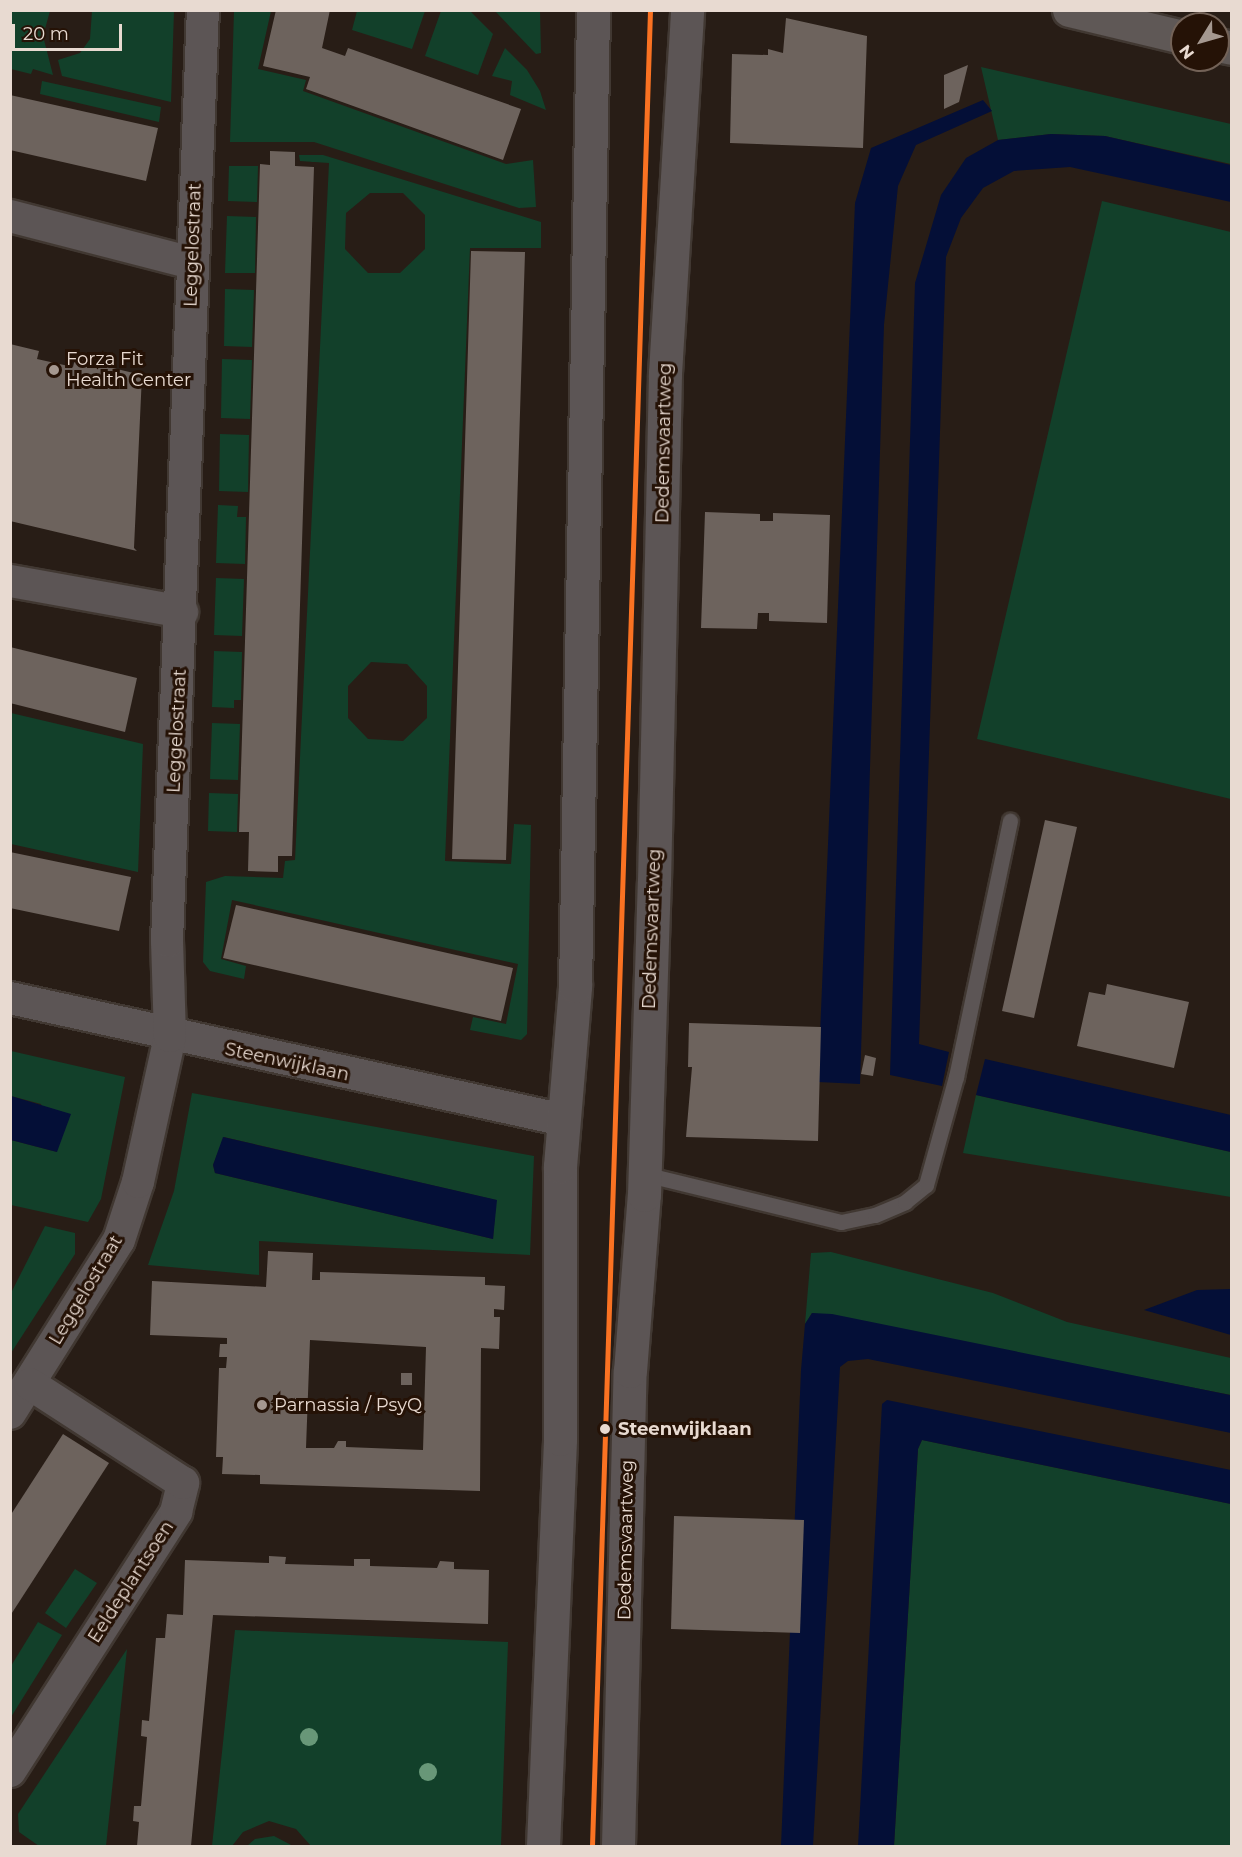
<!DOCTYPE html>
<style>
body{margin:0}
#map{position:relative;width:1242px;height:1857px;overflow:hidden;background:#281d16;font-family:Montserrat,sans-serif}
div>[style]{position:absolute}
.green>*{inset:0;background:#12402a}
.water>*{inset:0;background:#040f37}
.building>*{inset:0;background:#6d635d}
.roads{filter:drop-shadow(2px 0 #413832) drop-shadow(-2px 0 #413832) drop-shadow(0 2px #413832) drop-shadow(0 -2px #413832)}
.service>*{height:15px;margin:-7.5px;padding:0 7.5px;transform-origin:7.5px;border-radius:7.5px;background:#5c5555}
.minor>*{height:32px;margin:-16px;padding:0 16px;transform-origin:16px;border-radius:16px;background:#5c5555}
.tertiary>*{height:33px;margin:-16.5px;padding:0 16.5px;transform-origin:16.5px;border-radius:16.5px;background:#5c5555}
.secondary>*{height:33px;margin:-16.5px;padding:0 16.5px;transform-origin:16.5px;border-radius:16.5px;background:#5f5856}
.tram-1>*{height:4.5px;margin:-2.25px;padding:0 2.25px;transform-origin:2.25px;border-radius:2.25px;background:#fa7222}
.trees>*{width:18px;height:18px;margin:-9px;border-radius:50%;background:#689778}
.dots>*{width:16px;height:16px;translate:-50% -50%;box-sizing:border-box;border:3px solid #251206;border-radius:50%}
span{translate:-50% -50%;white-space:nowrap;text-align:center;line-height:1.15;-webkit-text-stroke:6px #251206;paint-order:stroke}
.street-label{font-size:18px;color:#e8dad1}
.poi-label{font-size:18px;color:#e8dad1}
.left{translate:0 -50%;text-align:left}
.stop-label{font-size:18px;color:#e8dad1;font-weight:700}
.frame{position:absolute;inset:0;border:12px solid #e8dad1;pointer-events:none}
.north{position:absolute;left:1170px;top:12px;width:60px;height:60px;box-sizing:border-box;background:#251206;border:2px solid #736257;border-radius:50%;rotate:233deg;font-size:16px;font-weight:700;line-height:24px;text-align:center;color:#e8dad1}
.north::after{content:'';display:block;margin:auto;width:21px;height:27px;background:#a59890;clip-path:polygon(50% 0,100% 100%,50% 72%,0 100%)}
.scale{position:absolute;left:12px;top:24px;width:110px;height:27px;box-sizing:border-box;border:3px solid #e8dad1;border-top:0;padding-left:8px;font-size:18px;line-height:21px;white-space:nowrap;color:#e8dad1;-webkit-text-stroke:4px #251206;paint-order:stroke}
</style>
<div id="map">
<div class="green">
<div style="clip-path:polygon(11px 10px,50px 11px,43px 36px,53px 75px,33px 69px,31px 74px,11px 69px)"></div>
<div style="clip-path:polygon(92px 11px,174px 11px,171px 102px,62px 76px,58px 60px,80px 53px,90px 39px)"></div>
<div style="clip-path:polygon(234px 11px,271px 11px,258px 69px,306px 80px,303px 91px,506px 164px,533px 160px,536px 207px,519px 208px,314px 142px,230px 142px)"></div>
<div style="clip-path:polygon(357px 11px,357px 10px,425px 11px,412px 49px,352px 30px)"></div>
<div style="clip-path:polygon(441px 11px,470px 11px,493px 34px,478px 75px,425px 56px)"></div>
<div style="clip-path:polygon(495px 11px,540px 11px,541px 53px,536px 54px)"></div>
<div style="clip-path:polygon(505px 48px,527px 70px,540px 91px,546px 110px,510px 95px,512px 81px,492px 76px)"></div>
<div style="clip-path:polygon(981px 67px,1231px 124px,1231px 164px,1105px 136px,1051px 134px,998px 140px)"></div>
<div style="clip-path:polygon(42px 81px,161px 107px,159px 122px,40px 94px)"></div>
<div style="clip-path:polygon(evenodd,299px 155px,323px 155px,541px 222px,541px 248px,470px 248px,445px 861px,511px 864px,514px 824px,531px 825px,527px 1034px,521px 1040px,470px 1030px,473px 1017px,506px 1024px,518px 964px,232px 900px,221px 959px,246px 966px,244px 979px,210px 971px,203px 962px,206px 882px,225px 876px,283px 878px,285px 861px,295px 860px,329px 163px,300px 161px,299px 155px,370px 193px,403px 193px,425px 215px,425px 249px,400px 273px,368px 273px,345px 249px,346px 213px,370px 193px,299px 155px,371px 662px,407px 664px,427px 686px,427px 718px,403px 741px,368px 739px,348px 718px,348px 686px,371px 662px)"></div>
<div style="clip-path:polygon(229px 166px,258px 166px,257px 202px,228px 201px)"></div>
<div style="clip-path:polygon(1102px 201px,1231px 232px,1231px 799px,977px 739px)"></div>
<div style="clip-path:polygon(227px 216px,256px 217px,255px 273px,225px 273px)"></div>
<div style="clip-path:polygon(225px 289px,254px 290px,252px 347px,224px 346px)"></div>
<div style="clip-path:polygon(222px 359px,252px 360px,250px 419px,221px 418px)"></div>
<div style="clip-path:polygon(220px 434px,249px 435px,248px 492px,219px 491px)"></div>
<div style="clip-path:polygon(218px 505px,238px 506px,237px 517px,246px 517px,245px 564px,216px 563px)"></div>
<div style="clip-path:polygon(216px 578px,244px 579px,242px 636px,214px 635px)"></div>
<div style="clip-path:polygon(214px 651px,242px 652px,241px 700px,234px 700px,234px 708px,212px 707px)"></div>
<div style="clip-path:polygon(11px 713px,143px 744px,138px 872px,11px 844px)"></div>
<div style="clip-path:polygon(212px 723px,240px 724px,238px 780px,210px 779px)"></div>
<div style="clip-path:polygon(209px 793px,238px 794px,237px 832px,208px 831px)"></div>
<div style="clip-path:polygon(11px 1051px,125px 1077px,101px 1199px,88px 1222px,11px 1205px,11px 1140px,57px 1152px,41px 1104px,11px 1096px)"></div>
<div style="clip-path:polygon(evenodd,192px 1093px,534px 1156px,530px 1255px,259px 1241px,259px 1275px,148px 1265px,174px 1191px,192px 1093px,224px 1137px,496px 1200px,493px 1239px,215px 1173px,213px 1165px,224px 1137px)"></div>
<div style="clip-path:polygon(976px 1095px,1231px 1152px,1231px 1197px,963px 1153px)"></div>
<div style="clip-path:polygon(45px 1226px,75px 1233px,75px 1254px,11px 1353px,11px 1293px)"></div>
<div style="clip-path:polygon(831px 1252px,993px 1293px,1067px 1322px,1231px 1358px,1231px 1395px,812px 1313px,805px 1324px,811px 1253px)"></div>
<div style="clip-path:polygon(922px 1440px,1231px 1504px,1231px 1846px,894px 1846px,918px 1449px)"></div>
<div style="clip-path:polygon(75px 1569px,97px 1583px,66px 1628px,45px 1613px)"></div>
<div style="clip-path:polygon(38px 1622px,62px 1635px,11px 1717px,11px 1666px)"></div>
<div style="clip-path:polygon(235px 1630px,508px 1642px,501px 1846px,311px 1846px,296px 1829px,269px 1821px,243px 1832px,232px 1846px,212px 1846px)"></div>
<div style="clip-path:polygon(127px 1649px,106px 1846px,39px 1846px,19px 1832px,18px 1814px)"></div>
<div style="clip-path:polygon(274px 1836px,293px 1846px,247px 1846px,255px 1839px)"></div>
</div>
<div class="water">
<div style="clip-path:polygon(983px 100px,992px 111px,916px 145px,898px 186px,884px 325px,860px 1084px,818px 1082px,855px 203px,871px 148px)"></div>
<div style="clip-path:polygon(1051px 134px,1105px 136px,1231px 165px,1231px 202px,1070px 167px,1014px 171px,983px 188px,961px 218px,946px 257px,919px 1044px,949px 1052px,942px 1086px,890px 1075px,915px 283px,941px 195px,966px 158px,998px 140px)"></div>
<div style="clip-path:polygon(985px 1059px,1231px 1115px,1231px 1152px,976px 1095px)"></div>
<div style="clip-path:polygon(11px 1096px,71px 1114px,57px 1152px,11px 1140px)"></div>
<div style="clip-path:polygon(223px 1137px,497px 1200px,493px 1239px,215px 1173px,213px 1165px)"></div>
<div style="clip-path:polygon(1231px 1289px,1231px 1335px,1144px 1310px,1197px 1290px)"></div>
<div style="clip-path:polygon(812px 1313px,832px 1314px,1230px 1395px,1231px 1392px,1231px 1433px,868px 1359px,848px 1361px,840px 1367px,813px 1846px,781px 1846px,801px 1370px,805px 1324px)"></div>
<div style="clip-path:polygon(887px 1400px,1231px 1470px,1231px 1504px,922px 1440px,918px 1449px,894px 1846px,858px 1846px,882px 1404px)"></div>
</div>
<div class="building">
<div style="clip-path:polygon(276px 10px,330px 10px,322px 48px,345px 56px,348px 48px,521px 109px,503px 160px,306px 89px,310px 77px,263px 66px)"></div>
<div style="clip-path:polygon(786px 18px,867px 36px,863px 148px,730px 143px,732px 54px,768px 55px,768px 49px,783px 53px)"></div>
<div style="clip-path:polygon(968px 65px,959px 102px,944px 109px,944px 75px)"></div>
<div style="clip-path:polygon(10px 95px,158px 128px,146px 181px,10px 150px)"></div>
<div style="clip-path:polygon(270px 151px,295px 152px,295px 166px,314px 167px,292px 856px,278px 856px,278px 872px,248px 871px,249px 832px,239px 832px,260px 164px,270px 165px)"></div>
<div style="clip-path:polygon(471px 251px,525px 252px,506px 860px,452px 859px)"></div>
<div style="clip-path:polygon(10px 344px,39px 351px,37px 359px,73px 367px,75px 359px,142px 375px,134px 548px,137px 551px,10px 521px)"></div>
<div style="clip-path:polygon(705px 512px,760px 514px,760px 521px,773px 521px,773px 513px,830px 515px,827px 623px,769px 621px,769px 613px,758px 613px,757px 629px,701px 628px)"></div>
<div style="clip-path:polygon(10px 647px,137px 678px,125px 732px,10px 703px)"></div>
<div style="clip-path:polygon(1045px 820px,1077px 827px,1034px 1018px,1002px 1011px)"></div>
<div style="clip-path:polygon(10px 852px,131px 877px,119px 931px,10px 908px)"></div>
<div style="clip-path:polygon(236px 905px,513px 968px,501px 1021px,223px 958px)"></div>
<div style="clip-path:polygon(1107px 984px,1189px 1002px,1174px 1068px,1077px 1046px,1089px 992px,1105px 995px)"></div>
<div style="clip-path:polygon(689px 1023px,821px 1027px,818px 1141px,686px 1137px,692px 1067px,688px 1067px)"></div>
<div style="clip-path:polygon(865px 1055px,876px 1058px,873px 1076px,861px 1074px)"></div>
<div style="clip-path:polygon(evenodd,268px 1251px,313px 1253px,312px 1280px,320px 1280px,320px 1272px,485px 1277px,485px 1285px,505px 1286px,504px 1310px,494px 1309px,494px 1317px,500px 1317px,499px 1349px,481px 1348px,480px 1491px,260px 1484px,260px 1475px,222px 1474px,223px 1457px,216px 1457px,219px 1368px,226px 1368px,227px 1357px,219px 1357px,220px 1344px,227px 1344px,227px 1338px,150px 1335px,152px 1281px,266px 1287px,268px 1251px,310px 1340px,426px 1347px,423px 1450px,346px 1447px,346px 1441px,338px 1441px,334px 1448px,306px 1448px,310px 1340px)"></div>
<div style="clip-path:polygon(401px 1373px,412px 1373px,412px 1385px,401px 1385px)"></div>
<div style="clip-path:polygon(63px 1434px,109px 1463px,10px 1616px,10px 1516px)"></div>
<div style="clip-path:polygon(674px 1516px,804px 1520px,800px 1633px,671px 1629px)"></div>
<div style="clip-path:polygon(269px 1556px,286px 1557px,285px 1564px,354px 1566px,354px 1559px,370px 1559px,370px 1566px,437px 1568px,440px 1561px,454px 1562px,454px 1569px,489px 1570px,488px 1624px,213px 1615px,191px 1846px,137px 1846px,139px 1822px,133px 1821px,134px 1806px,141px 1806px,147px 1737px,141px 1736px,142px 1720px,149px 1721px,156px 1638px,165px 1638px,167px 1614px,183px 1615px,185px 1560px,269px 1563px)"></div>
</div>
<div class="roads">
<div class="service">
<div style="left:644px;top:1174px;width:203px;rotate:13.7deg"></div>
<div style="left:841px;top:1222px;width:35px;rotate:-12deg"></div>
<div style="left:875px;top:1215px;width:33px;rotate:-23deg"></div>
<div style="left:905px;top:1202px;width:27px;rotate:-39deg"></div>
<div style="left:926px;top:1185px;width:112px;rotate:-74.5deg"></div>
<div style="left:956px;top:1077px;width:262px;rotate:-78.1deg"></div>
</div>
<div class="minor">
<div style="left:10px;top:216px;width:188px;rotate:14.5deg"></div>
<div style="left:10px;top:581px;width:175px;rotate:10.2deg"></div>
<div style="left:10px;top:998px;width:567px;rotate:12.42deg"></div>
<div style="left:10px;top:1413px;width:204px;rotate:-57.8deg"></div>
<div style="left:119px;top:1240px;width:61px;rotate:-71.9deg"></div>
<div style="left:138px;top:1182px;width:149px;rotate:-77.6deg"></div>
<div style="left:170px;top:1036px;width:95px;rotate:-91.8deg"></div>
<div style="left:167px;top:941px;width:932px;rotate:-87.79deg"></div>
<div style="left:10px;top:1771px;width:308px;rotate:-57.3deg"></div>
<div style="left:176px;top:1512px;width:30px;rotate:-76deg"></div>
<div style="left:183px;top:1483px;width:182px;rotate:-147.1deg"></div>
</div>
<div class="tertiary">
<div style="left:543px;top:1846px;width:407px;rotate:-87.6deg"></div>
<div style="left:560px;top:1439px;width:273px;rotate:-90deg"></div>
<div style="left:560px;top:1166px;width:181px;rotate:-85.2deg"></div>
<div style="left:575px;top:986px;width:976px;rotate:-88.94deg"></div>
<div style="left:618px;top:1846px;width:475px;rotate:-88.6deg"></div>
<div style="left:630px;top:1371px;width:177px;rotate:-85.5deg"></div>
<div style="left:644px;top:1195px;width:313px;rotate:-88.2deg"></div>
<div style="left:654px;top:882px;width:509px;rotate:-88.76deg"></div>
<div style="left:665px;top:373px;width:364px;rotate:-86.5deg"></div>
</div>
<div class="secondary">
<div style="left:1069px;top:10px;width:116px;rotate:13.4deg"></div>
<div style="left:1218px;top:45px;width:14px;rotate:12deg"></div>
</div>
</div>
<div class="tram-1">
<div style="left:592px;top:1846px;width:1837px;rotate:-88.19deg"></div>
</div>
<div class="trees">
<div style="left:309px;top:1737px"></div>
<div style="left:428px;top:1772px"></div>
</div>
<div class="dots">
<div style="left:54px;top:370px;background:#a59890"></div>
<div style="left:262px;top:1405px;background:#a59890"></div>
<div style="left:605px;top:1429px;background:#e8dad1"></div>
</div>
<div class="street-label">
<span style="left:193px;top:245px;rotate:-88deg">Leggelostraat</span>
<span style="left:664px;top:443px;rotate:-89deg">Dedemsvaartweg</span>
<span style="left:177px;top:731px;rotate:-87deg">Leggelostraat</span>
<span style="left:652px;top:929px;rotate:-88deg">Dedemsvaartweg</span>
<span style="left:287px;top:1062px;rotate:12deg">Steenwijklaan</span>
<span style="left:86px;top:1290px;rotate:-59deg">Leggelostraat</span>
<span style="left:626px;top:1540px;rotate:-89deg">Dedemsvaartweg</span>
<span style="left:131px;top:1582px;rotate:-57deg">Eeldeplantsoen</span>
</div>
<div class="poi-label">
<span class="left" style="left:66px;top:370px">Forza Fit<br>Health Center</span>
<span class="left" style="left:274px;top:1405px">Parnassia / PsyQ</span>
</div>
<div class="stop-label">
<span class="left" style="left:618px;top:1429px">Steenwijklaan</span>
</div>
<div class="frame"></div>
<div class="north">N</div>
<div class="scale">20 m</div>
</div>
